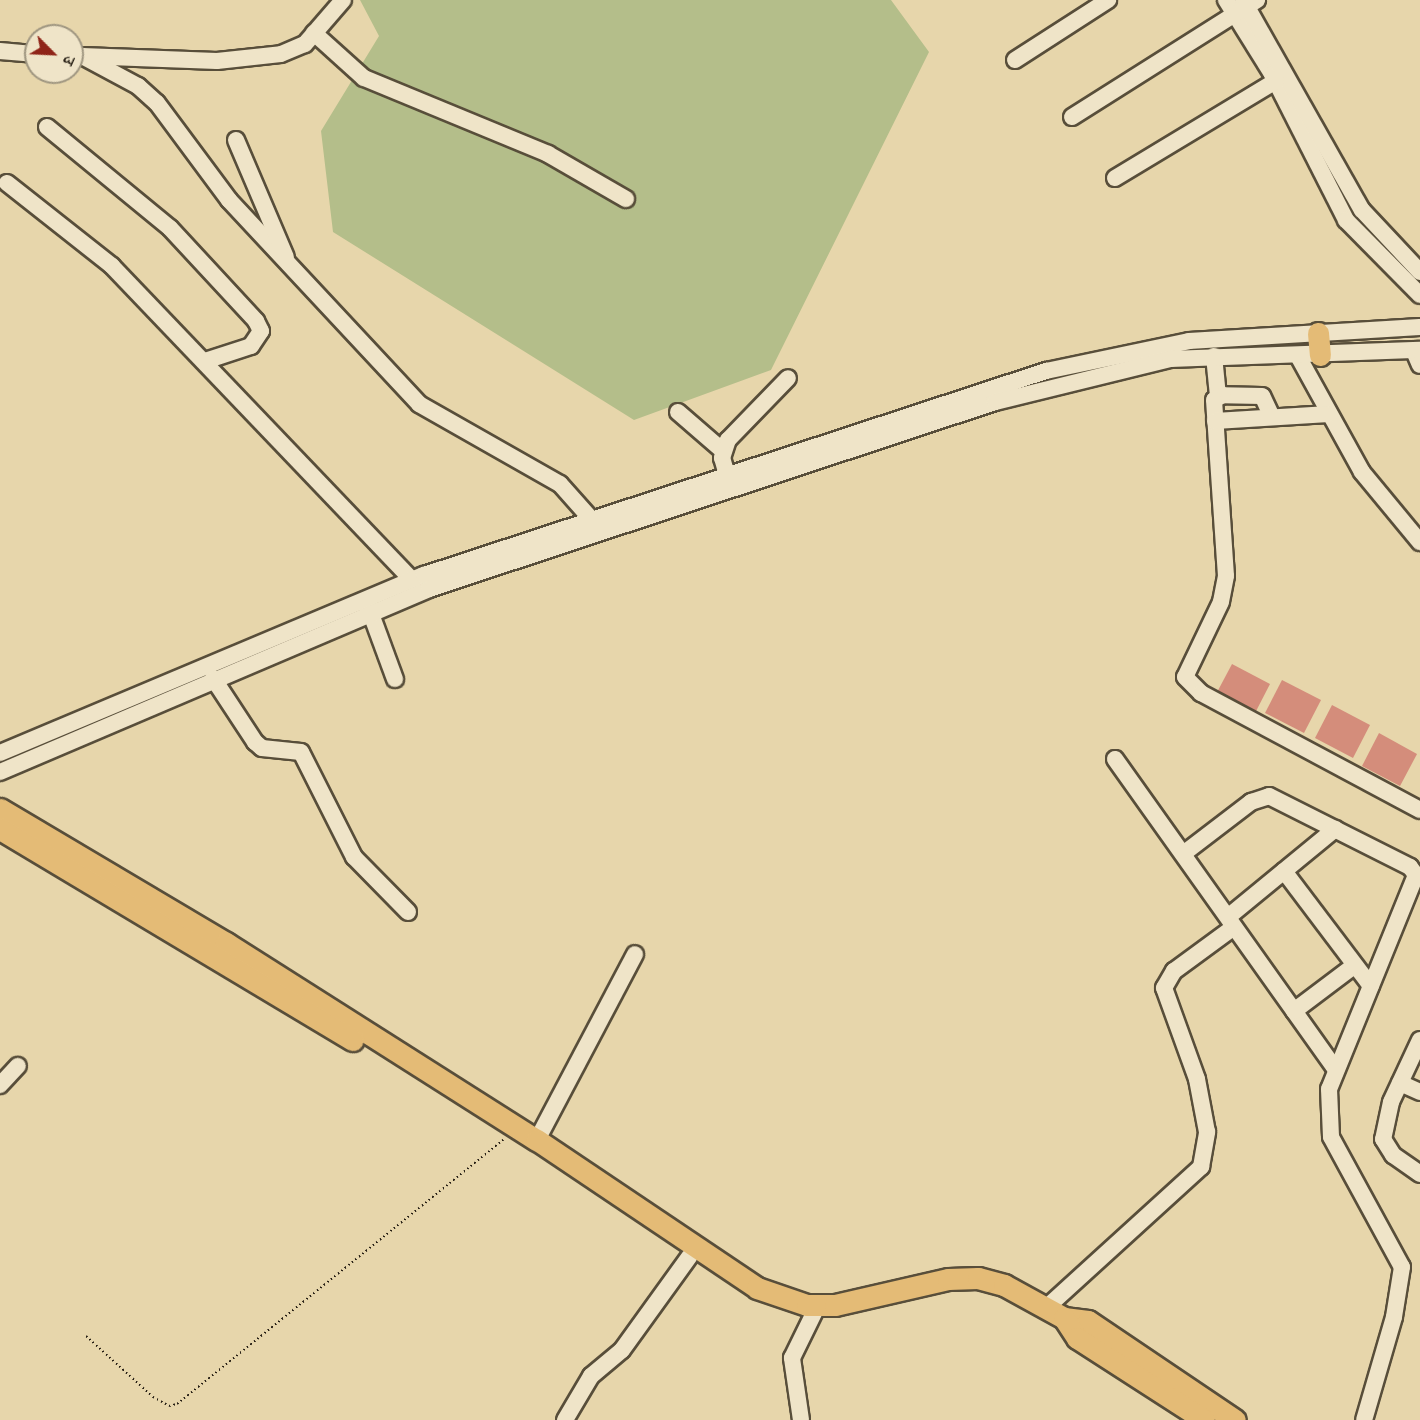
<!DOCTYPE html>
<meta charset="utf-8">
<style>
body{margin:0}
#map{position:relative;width:1420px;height:1420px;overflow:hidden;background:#e7d6ab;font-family:Cardo,"Noto Serif Devanagari",serif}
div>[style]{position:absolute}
.green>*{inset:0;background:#b4be8a}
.building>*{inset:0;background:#d48d7b}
.path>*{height:2px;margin-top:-1px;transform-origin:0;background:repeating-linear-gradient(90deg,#282015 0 1.5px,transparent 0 4.5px)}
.roads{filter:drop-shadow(2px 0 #584e3a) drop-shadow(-2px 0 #584e3a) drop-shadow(0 2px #584e3a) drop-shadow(0 -2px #584e3a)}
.minor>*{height:16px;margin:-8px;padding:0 8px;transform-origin:8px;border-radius:8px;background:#efe4c8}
.major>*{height:21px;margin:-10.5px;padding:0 10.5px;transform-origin:10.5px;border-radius:10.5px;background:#e4bb76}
span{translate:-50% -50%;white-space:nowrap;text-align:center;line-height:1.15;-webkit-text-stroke:4.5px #efe4c8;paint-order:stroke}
.north{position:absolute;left:24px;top:24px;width:60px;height:60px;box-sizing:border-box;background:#efe4c8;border:2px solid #9f9680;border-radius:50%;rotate:114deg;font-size:16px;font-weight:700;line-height:24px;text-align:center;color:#282015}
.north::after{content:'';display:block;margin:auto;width:21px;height:27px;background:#8f2418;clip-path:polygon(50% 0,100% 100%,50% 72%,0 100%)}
</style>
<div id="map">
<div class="green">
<div style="clip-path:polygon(360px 0,891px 0,929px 52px,771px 370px,634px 420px,333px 232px,321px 131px,379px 36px)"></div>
</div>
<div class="building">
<div style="clip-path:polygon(1232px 664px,1270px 684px,1253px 717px,1215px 696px)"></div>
<div style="clip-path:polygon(1282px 680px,1321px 700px,1304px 733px,1265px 713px)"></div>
<div style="clip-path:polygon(1332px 705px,1370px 725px,1353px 758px,1315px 738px)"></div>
<div style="clip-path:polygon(1379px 733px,1417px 754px,1400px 786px,1362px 766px)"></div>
</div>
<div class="path">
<div style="left:86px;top:1336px;width:91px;rotate:42.3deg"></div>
<div style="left:153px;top:1397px;width:18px;rotate:29deg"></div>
<div style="left:169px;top:1406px;width:8px;rotate:-14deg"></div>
<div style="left:177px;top:1404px;width:421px;rotate:-39deg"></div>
</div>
<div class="roads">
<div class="minor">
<div style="left:1226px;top:0;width:87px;rotate:58.1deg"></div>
<div style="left:1272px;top:74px;width:164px;rotate:63.1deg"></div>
<div style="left:1346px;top:220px;width:105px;rotate:45.4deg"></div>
<div style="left:1243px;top:0;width:241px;rotate:60.5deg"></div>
<div style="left:1362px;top:210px;width:85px;rotate:46.9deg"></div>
<div style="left:314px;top:33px;width:67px;rotate:42deg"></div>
<div style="left:364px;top:78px;width:199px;rotate:22.4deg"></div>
<div style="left:548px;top:154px;width:90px;rotate:30deg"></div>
<div style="left:0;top:51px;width:36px;rotate:5deg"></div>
<div style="left:82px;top:56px;width:64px;rotate:28.2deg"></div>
<div style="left:138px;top:86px;width:25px;rotate:42deg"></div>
<div style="left:157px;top:103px;width:121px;rotate:53.4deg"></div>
<div style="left:229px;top:200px;width:279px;rotate:47deg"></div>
<div style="left:419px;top:404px;width:162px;rotate:29.6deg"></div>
<div style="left:560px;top:484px;width:48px;rotate:48.4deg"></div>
<div style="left:82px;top:56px;width:135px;rotate:2.1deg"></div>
<div style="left:217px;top:61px;width:64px;rotate:-6.2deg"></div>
<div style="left:281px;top:54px;width:26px;rotate:-23deg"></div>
<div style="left:305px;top:44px;width:58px;rotate:-49.2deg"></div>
<div style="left:1015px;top:60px;width:111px;rotate:-32.8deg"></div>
<div style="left:1072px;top:117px;width:219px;rotate:-32.3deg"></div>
<div style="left:47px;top:127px;width:159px;rotate:39.4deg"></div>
<div style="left:170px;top:228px;width:127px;rotate:47.2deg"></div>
<div style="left:256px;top:321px;width:11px;rotate:63deg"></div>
<div style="left:261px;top:331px;width:18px;rotate:124deg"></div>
<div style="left:251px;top:346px;width:48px;rotate:161.9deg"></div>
<div style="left:236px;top:140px;width:127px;rotate:66.9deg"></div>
<div style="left:1115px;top:178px;width:188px;rotate:-31.1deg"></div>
<div style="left:7px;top:183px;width:134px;rotate:38.3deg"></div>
<div style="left:112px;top:266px;width:434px;rotate:46.3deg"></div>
<div style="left:1414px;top:351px;width:15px;rotate:67deg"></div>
<div style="left:1214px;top:356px;width:40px;rotate:84.3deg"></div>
<div style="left:1298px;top:356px;width:132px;rotate:61.1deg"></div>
<div style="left:1362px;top:472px;width:91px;rotate:50.4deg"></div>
<div style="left:678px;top:412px;width:60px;rotate:40.9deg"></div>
<div style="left:1272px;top:417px;width:23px;rotate:-115deg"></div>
<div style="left:1262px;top:396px;width:39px;rotate:-179deg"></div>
<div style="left:1223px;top:395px;width:10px;rotate:151deg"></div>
<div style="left:1214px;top:400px;width:176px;rotate:86.1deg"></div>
<div style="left:1226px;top:576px;width:26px;rotate:101deg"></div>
<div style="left:1221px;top:602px;width:83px;rotate:115.6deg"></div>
<div style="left:1185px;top:677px;width:23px;rotate:45deg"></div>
<div style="left:1201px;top:693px;width:248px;rotate:28.1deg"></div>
<div style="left:1215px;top:421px;width:114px;rotate:-3.5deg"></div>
<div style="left:727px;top:475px;width:18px;rotate:-106deg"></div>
<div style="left:722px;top:458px;width:19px;rotate:-72deg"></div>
<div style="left:728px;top:440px;width:86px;rotate:-45.9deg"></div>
<div style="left:367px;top:603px;width:81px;rotate:69.8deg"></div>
<div style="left:213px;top:678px;width:77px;rotate:56.7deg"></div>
<div style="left:255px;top:742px;width:9px;rotate:41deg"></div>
<div style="left:262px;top:748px;width:39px;rotate:6deg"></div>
<div style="left:301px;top:752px;width:118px;rotate:63.2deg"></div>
<div style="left:354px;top:857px;width:77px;rotate:45.5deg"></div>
<div style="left:0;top:753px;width:460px;rotate:-22.8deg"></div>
<div style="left:424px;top:575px;width:655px;rotate:-18.16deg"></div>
<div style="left:1046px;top:371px;width:146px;rotate:-11.8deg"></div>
<div style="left:1189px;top:341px;width:231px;rotate:-3.5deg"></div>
<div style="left:1115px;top:759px;width:379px;rotate:54.6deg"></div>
<div style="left:0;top:772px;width:466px;rotate:-23.1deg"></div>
<div style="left:429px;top:589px;width:596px;rotate:-18.28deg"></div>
<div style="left:995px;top:402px;width:180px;rotate:-13.8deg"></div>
<div style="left:1170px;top:359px;width:250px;rotate:-2.1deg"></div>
<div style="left:1183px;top:854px;width:86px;rotate:-37.4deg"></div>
<div style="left:1251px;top:802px;width:19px;rotate:-18deg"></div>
<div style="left:1269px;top:796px;width:158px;rotate:26.7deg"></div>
<div style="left:1410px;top:867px;width:10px;rotate:53deg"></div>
<div style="left:1416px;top:875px;width:231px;rotate:112.1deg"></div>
<div style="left:1329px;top:1089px;width:48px;rotate:87.6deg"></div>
<div style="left:1331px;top:1137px;width:148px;rotate:61.4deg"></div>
<div style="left:1402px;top:1267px;width:51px;rotate:99.1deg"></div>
<div style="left:1394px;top:1317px;width:107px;rotate:106.2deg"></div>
<div style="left:1284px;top:871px;width:144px;rotate:52.9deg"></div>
<div style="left:1228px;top:917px;width:139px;rotate:-39.4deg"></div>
<div style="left:1294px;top:1011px;width:76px;rotate:-37deg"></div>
<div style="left:1420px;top:1040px;width:68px;rotate:115.1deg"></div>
<div style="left:1391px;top:1102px;width:38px;rotate:102deg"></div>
<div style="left:1383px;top:1139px;width:19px;rotate:58deg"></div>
<div style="left:1393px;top:1155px;width:33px;rotate:35deg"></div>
<div style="left:1400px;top:1083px;width:22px;rotate:24deg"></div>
<div style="left:0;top:1085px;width:26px;rotate:-47deg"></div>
<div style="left:537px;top:1140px;width:210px;rotate:-62.2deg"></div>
<div style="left:1046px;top:1308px;width:210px;rotate:-42.3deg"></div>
<div style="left:1201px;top:1167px;width:36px;rotate:-80deg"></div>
<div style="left:1207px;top:1132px;width:54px;rotate:-100.7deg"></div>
<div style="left:1197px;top:1079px;width:97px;rotate:-109.9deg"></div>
<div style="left:1164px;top:988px;width:20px;rotate:-60deg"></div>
<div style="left:1174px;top:971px;width:74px;rotate:-36.3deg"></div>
<div style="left:565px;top:1420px;width:51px;rotate:-59.4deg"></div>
<div style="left:591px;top:1376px;width:40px;rotate:-40deg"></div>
<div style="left:622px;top:1350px;width:115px;rotate:-54.2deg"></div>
<div style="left:801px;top:1420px;width:63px;rotate:-98.3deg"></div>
<div style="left:792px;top:1358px;width:59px;rotate:-63.9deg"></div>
</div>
<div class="major">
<div style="left:1318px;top:333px;width:22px;rotate:85deg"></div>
<div style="left:0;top:809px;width:263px;rotate:30.7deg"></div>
<div style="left:226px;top:943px;width:368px;rotate:32.4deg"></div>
<div style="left:537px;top:1140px;width:265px;rotate:33.9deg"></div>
<div style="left:757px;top:1288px;width:53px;rotate:18.8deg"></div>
<div style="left:807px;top:1305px;width:28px"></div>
<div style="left:835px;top:1305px;width:116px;rotate:-13deg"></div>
<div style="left:948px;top:1279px;width:30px;rotate:-2deg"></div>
<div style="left:978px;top:1278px;width:27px;rotate:15deg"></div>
<div style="left:1004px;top:1285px;width:68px;rotate:28.8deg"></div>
<div style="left:1064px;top:1318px;width:24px;rotate:7deg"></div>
<div style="left:1088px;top:1321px;width:177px;rotate:34deg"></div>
<div style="left:0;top:829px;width:411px;rotate:30.9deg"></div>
<div style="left:1064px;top:1318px;width:24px;rotate:57deg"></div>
<div style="left:1077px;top:1338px;width:151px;rotate:32.8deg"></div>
</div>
</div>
<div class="north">उ</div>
</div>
